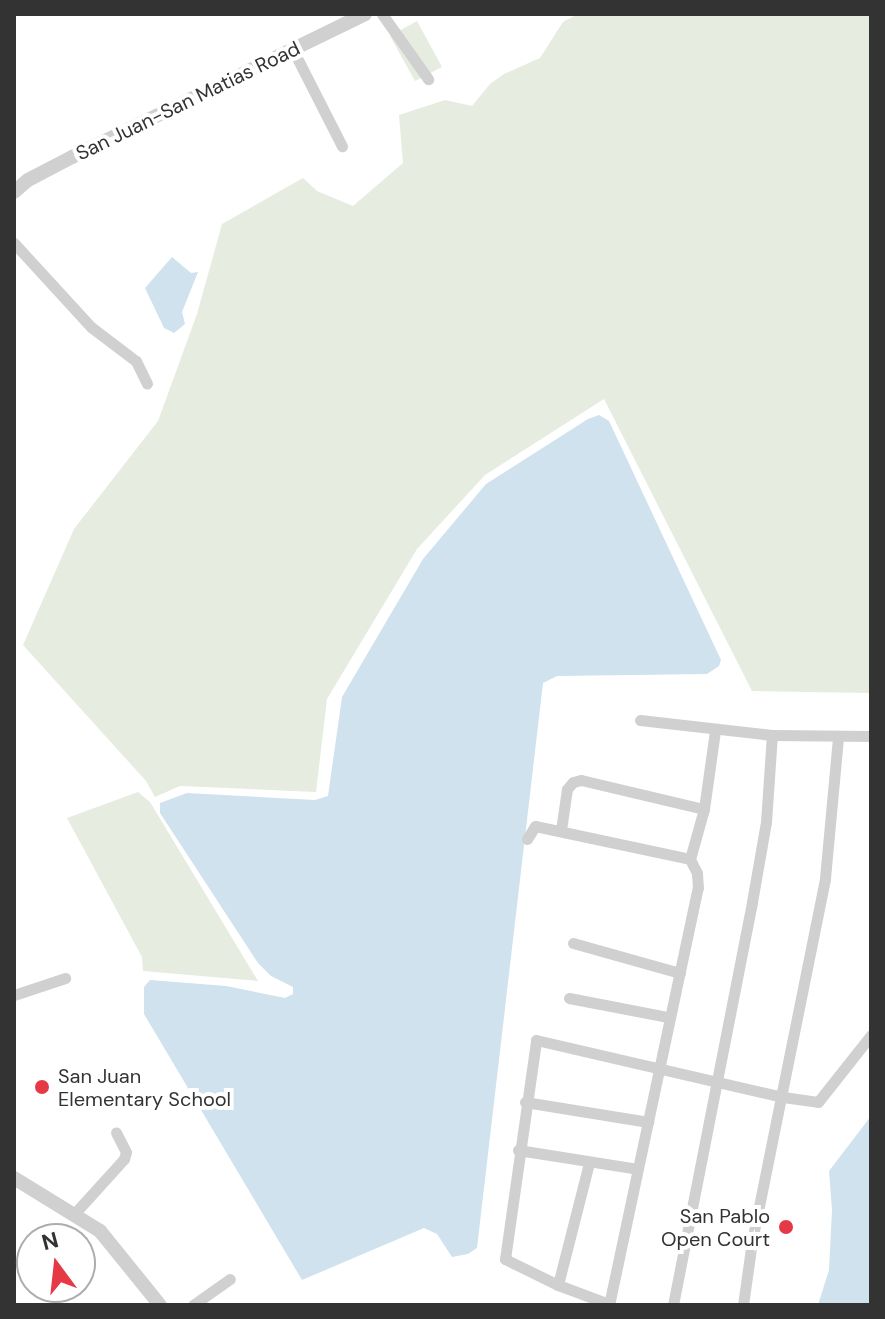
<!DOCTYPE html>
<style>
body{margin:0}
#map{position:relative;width:885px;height:1319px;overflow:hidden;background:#fff;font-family:"DM Sans",sans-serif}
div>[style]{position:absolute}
.green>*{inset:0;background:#e6ecdf}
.water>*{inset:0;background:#cfe2ee}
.minor>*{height:11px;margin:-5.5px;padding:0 5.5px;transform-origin:5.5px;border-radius:5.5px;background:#d0d0d0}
.tertiary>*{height:14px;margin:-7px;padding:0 7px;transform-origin:7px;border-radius:7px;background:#d0d0d0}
.dots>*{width:22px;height:22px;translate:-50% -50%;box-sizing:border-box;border:4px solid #fff;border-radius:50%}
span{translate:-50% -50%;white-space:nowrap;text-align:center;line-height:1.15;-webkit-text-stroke:8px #fff;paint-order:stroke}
.street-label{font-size:20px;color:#333}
.poi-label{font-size:20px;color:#333}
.left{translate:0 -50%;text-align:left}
.right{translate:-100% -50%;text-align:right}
.frame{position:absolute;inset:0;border:16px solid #333;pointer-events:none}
.north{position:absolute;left:16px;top:1223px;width:80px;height:80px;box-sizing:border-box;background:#fff;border:2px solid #adadad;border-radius:50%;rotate:345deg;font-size:22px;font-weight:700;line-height:32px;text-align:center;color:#333}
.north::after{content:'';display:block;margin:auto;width:28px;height:36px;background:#e63946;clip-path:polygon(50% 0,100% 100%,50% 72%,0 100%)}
</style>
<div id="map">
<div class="green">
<div style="clip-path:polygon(578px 14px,871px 14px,871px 693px,752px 691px,604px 399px,485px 475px,417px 549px,327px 699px,316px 792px,180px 786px,155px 797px,146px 781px,23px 645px,74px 529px,158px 421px,197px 314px,222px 224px,303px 178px,317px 191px,353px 206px,403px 163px,399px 115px,445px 100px,472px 106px,490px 84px,504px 74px,540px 58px,563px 22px)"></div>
<div style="clip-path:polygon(417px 21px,442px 67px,415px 81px,390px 36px)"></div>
<div style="clip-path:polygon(138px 792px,150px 802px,258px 981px,143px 971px,142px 957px,67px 818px)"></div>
</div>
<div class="water">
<div style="clip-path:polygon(172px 257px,191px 273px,198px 272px,182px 312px,185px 324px,174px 333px,164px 328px,145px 288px)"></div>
<div style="clip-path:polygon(599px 415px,609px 421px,721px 660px,719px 666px,707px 674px,557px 676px,543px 683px,477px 1248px,468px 1254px,452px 1257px,437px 1234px,424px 1228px,302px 1280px,144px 1014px,144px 987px,150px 980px,226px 986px,285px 998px,293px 994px,293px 987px,271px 976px,258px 963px,160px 813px,160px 803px,187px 793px,315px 800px,328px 796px,342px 697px,423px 559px,486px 484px,588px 419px)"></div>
<div style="clip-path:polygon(871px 1116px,871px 1305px,818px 1305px,829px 1270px,832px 1210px,829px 1171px)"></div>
</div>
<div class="minor">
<div style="left:382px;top:14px;width:80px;rotate:54.7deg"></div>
<div style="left:293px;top:50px;width:108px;rotate:63deg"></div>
<div style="left:14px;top:243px;width:114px;rotate:47.5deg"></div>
<div style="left:91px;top:327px;width:56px;rotate:37.1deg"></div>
<div style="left:136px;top:361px;width:25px;rotate:64deg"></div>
<div style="left:640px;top:720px;width:133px;rotate:6.5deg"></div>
<div style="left:772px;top:735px;width:99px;rotate:0.6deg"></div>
<div style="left:561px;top:830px;width:41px;rotate:-81.7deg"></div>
<div style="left:567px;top:789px;width:9px;rotate:-49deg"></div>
<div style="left:573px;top:782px;width:8px;rotate:-14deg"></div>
<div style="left:581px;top:780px;width:126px;rotate:13.3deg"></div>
<div style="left:527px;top:839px;width:15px;rotate:-58deg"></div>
<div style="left:535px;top:826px;width:158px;rotate:12deg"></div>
<div style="left:573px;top:943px;width:111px;rotate:15.7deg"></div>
<div style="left:14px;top:995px;width:54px;rotate:-18.4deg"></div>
<div style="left:569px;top:998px;width:101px;rotate:10.9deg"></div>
<div style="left:525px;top:1102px;width:125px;rotate:9.2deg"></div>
<div style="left:518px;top:1150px;width:121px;rotate:9deg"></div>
<div style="left:589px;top:1163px;width:126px;rotate:104.3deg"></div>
<div style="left:558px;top:1285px;width:59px;rotate:-153.9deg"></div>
<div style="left:505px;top:1259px;width:221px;rotate:-81.9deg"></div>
<div style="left:536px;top:1040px;width:253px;rotate:13deg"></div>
<div style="left:783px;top:1097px;width:35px;rotate:8deg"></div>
<div style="left:818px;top:1102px;width:85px;rotate:-51.7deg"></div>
<div style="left:75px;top:1213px;width:73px;rotate:-47.8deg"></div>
<div style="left:124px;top:1159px;width:7px;rotate:-74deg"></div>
<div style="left:126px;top:1152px;width:22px;rotate:-117deg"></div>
<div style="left:558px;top:1285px;width:54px;rotate:20.4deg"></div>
<div style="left:193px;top:1305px;width:45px;rotate:-35.1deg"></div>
<div style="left:609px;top:1305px;width:426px;rotate:-78deg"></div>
<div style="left:698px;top:888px;width:15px;rotate:-94deg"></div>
<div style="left:697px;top:873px;width:16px;rotate:-117deg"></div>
<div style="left:690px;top:859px;width:52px;rotate:-74.4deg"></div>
<div style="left:704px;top:809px;width:79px;rotate:-82deg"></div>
<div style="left:673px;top:1305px;width:411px;rotate:-78.9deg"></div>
<div style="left:752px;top:902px;width:81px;rotate:-80.1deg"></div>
<div style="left:766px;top:822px;width:87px;rotate:-86.1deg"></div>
<div style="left:743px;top:1305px;width:65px;rotate:-82deg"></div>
<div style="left:752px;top:1241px;width:370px;rotate:-78.6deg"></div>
<div style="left:825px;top:878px;width:142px;rotate:-84.7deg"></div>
</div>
<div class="tertiary">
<div style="left:14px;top:192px;width:18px;rotate:-41deg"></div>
<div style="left:28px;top:180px;width:50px;rotate:-27.6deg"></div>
<div style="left:72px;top:157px;width:326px;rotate:-26deg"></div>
<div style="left:14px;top:1178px;width:101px;rotate:31.6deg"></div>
<div style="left:100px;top:1231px;width:95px;rotate:51deg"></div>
</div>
<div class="dots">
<div style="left:42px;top:1087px;background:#e63946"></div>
<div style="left:786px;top:1227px;background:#e63946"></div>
</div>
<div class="street-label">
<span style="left:188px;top:101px;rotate:-26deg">San Juan-San Matias Road</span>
</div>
<div class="poi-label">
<span class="left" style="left:58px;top:1088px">San Juan<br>Elementary School</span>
<span class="right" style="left:770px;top:1228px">San Pablo<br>Open Court</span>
</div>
<div class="frame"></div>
<div class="north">N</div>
</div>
